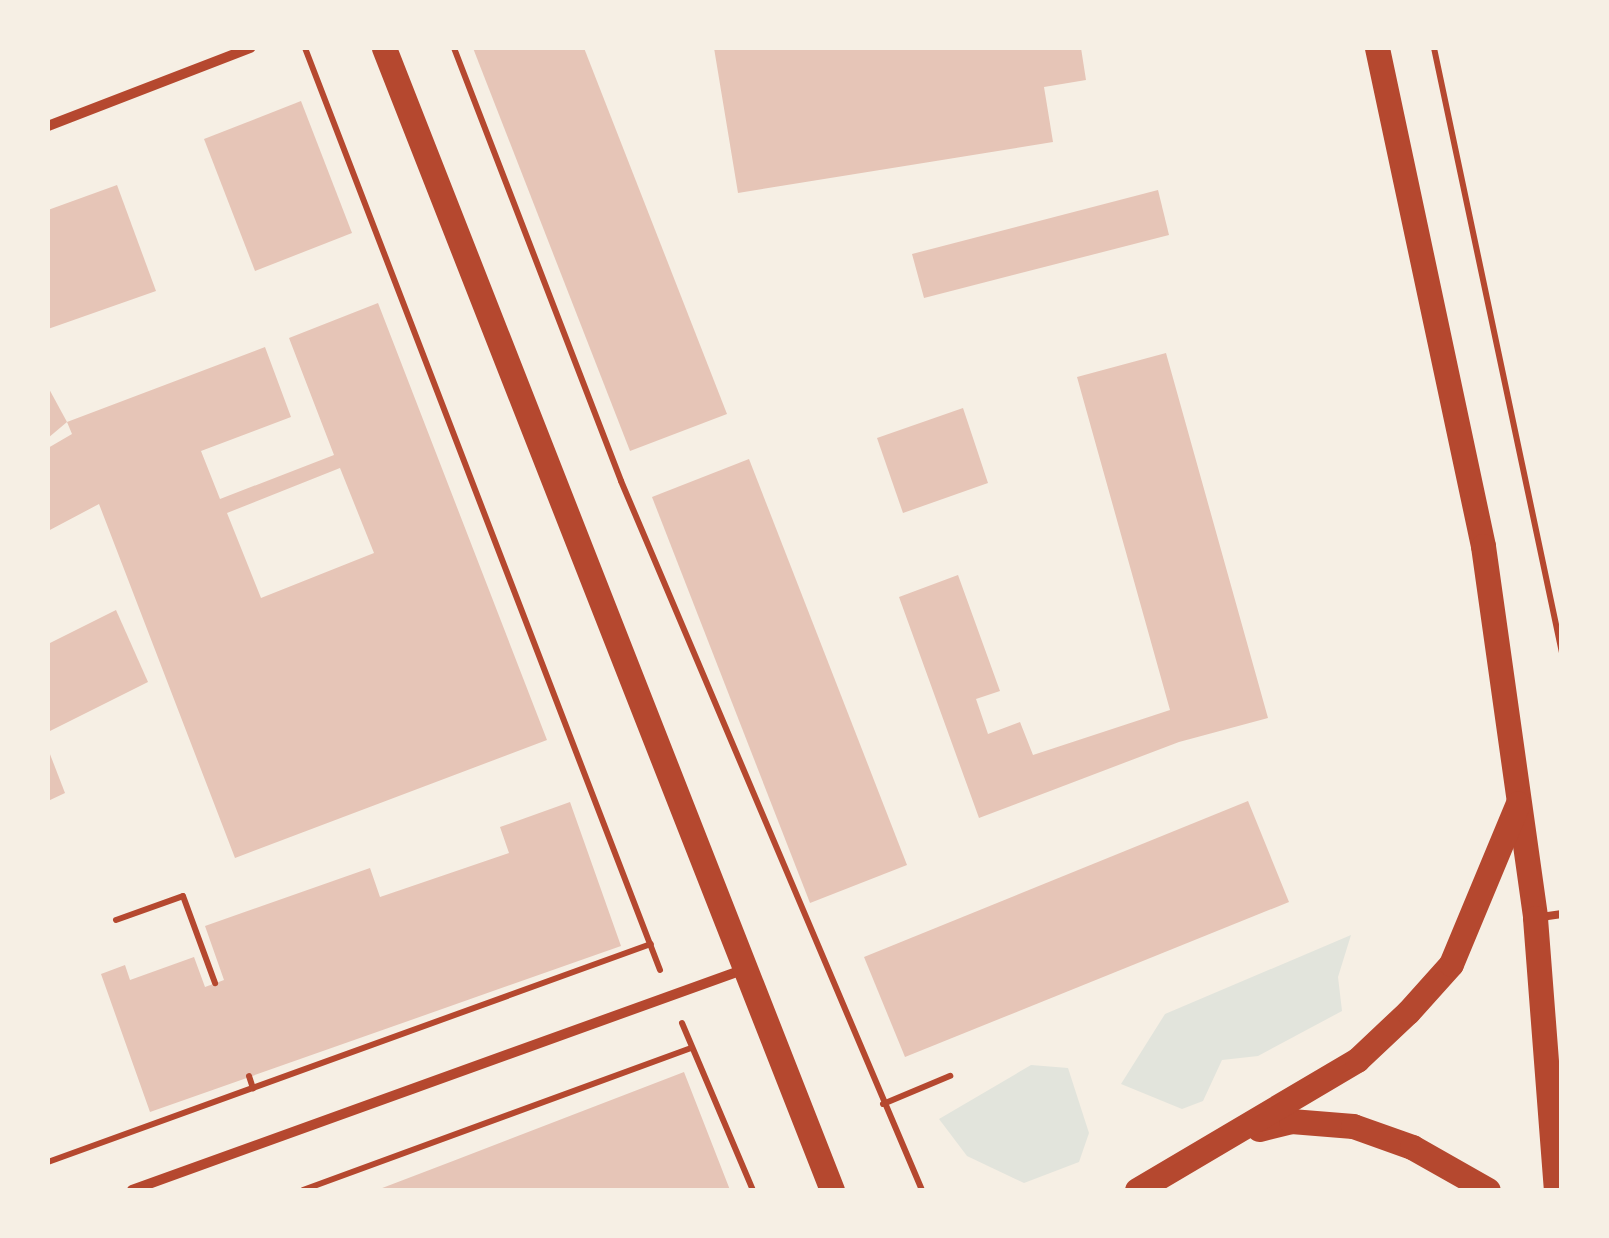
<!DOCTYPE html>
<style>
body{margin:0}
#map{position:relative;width:1609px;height:1238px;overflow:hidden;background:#f6efe4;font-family:Rubik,sans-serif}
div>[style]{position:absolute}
.green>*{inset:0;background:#e2e4dc}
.building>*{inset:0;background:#e6c5b7}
.path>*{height:6px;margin:-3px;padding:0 3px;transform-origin:3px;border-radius:3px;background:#b5482f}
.service>*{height:8px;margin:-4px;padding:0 4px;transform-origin:4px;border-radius:4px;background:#b5482f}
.minor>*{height:10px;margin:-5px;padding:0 5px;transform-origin:5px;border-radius:5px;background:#b5482f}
.primary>*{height:25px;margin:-12.5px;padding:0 12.5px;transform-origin:12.5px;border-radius:12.5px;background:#b5482f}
span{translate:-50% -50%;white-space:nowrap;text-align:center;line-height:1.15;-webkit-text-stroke:8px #f6efe4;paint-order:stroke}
.frame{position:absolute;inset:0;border:50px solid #f6efe4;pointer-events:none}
</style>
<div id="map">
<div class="green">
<div style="clip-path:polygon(1351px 935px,1338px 977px,1342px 1011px,1258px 1056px,1222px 1060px,1203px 1101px,1182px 1109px,1121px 1084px,1165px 1014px)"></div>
<div style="clip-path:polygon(1031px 1065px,1068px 1068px,1089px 1133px,1079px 1162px,1024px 1183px,967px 1156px,939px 1119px)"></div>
</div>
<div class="building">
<div style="clip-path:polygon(473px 48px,584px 48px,727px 414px,630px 451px)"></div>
<div style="clip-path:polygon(714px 48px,1081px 48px,1086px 80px,1044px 87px,1053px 142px,738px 193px)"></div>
<div style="clip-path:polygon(301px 101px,352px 233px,255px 271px,204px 139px)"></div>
<div style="clip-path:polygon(117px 185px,156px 291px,48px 329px,48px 210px)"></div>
<div style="clip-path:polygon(1158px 190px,1169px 235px,924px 298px,912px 254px)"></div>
<div style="clip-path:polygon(evenodd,378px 303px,547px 740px,235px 858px,99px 504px,48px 531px,48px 448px,72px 434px,67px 422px,265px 347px,291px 417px,201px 451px,220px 499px,334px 455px,289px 338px,378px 303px,340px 468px,374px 553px,261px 598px,227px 513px,340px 468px)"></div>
<div style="clip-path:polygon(1166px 353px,1268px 718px,1179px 742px,979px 818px,899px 597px,958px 575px,1000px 691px,976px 699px,988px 734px,1020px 722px,1033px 755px,1170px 710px,1077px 377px)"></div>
<div style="clip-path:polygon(48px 387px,67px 422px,48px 438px)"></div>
<div style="clip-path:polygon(963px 408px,988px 483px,903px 513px,877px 438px)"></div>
<div style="clip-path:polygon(749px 459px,907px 865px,810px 903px,652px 497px)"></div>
<div style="clip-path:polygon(116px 610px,148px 682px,48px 732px,48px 644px)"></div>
<div style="clip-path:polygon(48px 749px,65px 793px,48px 801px)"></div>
<div style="clip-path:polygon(1248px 801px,1289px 902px,905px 1057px,864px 957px)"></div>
<div style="clip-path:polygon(570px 802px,621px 946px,150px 1112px,101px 974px,125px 965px,130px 980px,194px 957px,205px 987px,224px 980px,205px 926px,370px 868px,380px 897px,509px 853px,500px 827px)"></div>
<div style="clip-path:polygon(684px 1072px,730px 1190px,377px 1190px,453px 1161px)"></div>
</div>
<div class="path">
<div style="left:305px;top:48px;width:988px;rotate:68.94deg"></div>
<div style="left:454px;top:48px;width:464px;rotate:68.9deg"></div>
<div style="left:621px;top:481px;width:770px;rotate:67deg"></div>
<div style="left:1434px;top:48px;width:618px;rotate:78.05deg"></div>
<div style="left:116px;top:920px;width:71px;rotate:-19.7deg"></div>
<div style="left:183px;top:896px;width:93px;rotate:69.8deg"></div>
<div style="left:682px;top:1023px;width:181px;rotate:67deg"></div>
<div style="left:249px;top:1076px;width:13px;rotate:72deg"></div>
<div style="left:883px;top:1104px;width:73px;rotate:-22.7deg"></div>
<div style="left:48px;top:1162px;width:641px;rotate:-19.88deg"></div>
<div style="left:303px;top:1190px;width:414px;rotate:-20.1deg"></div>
</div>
<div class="service">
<div style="left:1541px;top:917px;width:21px;rotate:-8deg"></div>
</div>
<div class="minor">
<div style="left:48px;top:126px;width:217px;rotate:-21.1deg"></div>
<div style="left:132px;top:1190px;width:648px;rotate:-19.83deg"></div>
</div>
<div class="primary">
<div style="left:384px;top:48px;width:1227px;rotate:68.58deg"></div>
<div style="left:1377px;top:48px;width:509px;rotate:77.98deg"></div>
<div style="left:1483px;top:546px;width:376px;rotate:82deg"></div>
<div style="left:1535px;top:918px;width:273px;rotate:85.6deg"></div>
<div style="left:1259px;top:1129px;width:33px;rotate:-14deg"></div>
<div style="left:1291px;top:1121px;width:62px;rotate:4.6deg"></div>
<div style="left:1353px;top:1126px;width:63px;rotate:19.6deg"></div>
<div style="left:1412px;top:1147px;width:87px;rotate:29.5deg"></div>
<div style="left:1137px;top:1190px;width:256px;rotate:-30.6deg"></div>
<div style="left:1357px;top:1060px;width:70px;rotate:-43.3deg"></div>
<div style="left:1408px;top:1012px;width:64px;rotate:-48.1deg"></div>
<div style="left:1451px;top:964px;width:174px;rotate:-67.4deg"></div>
</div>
<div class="frame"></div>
</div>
